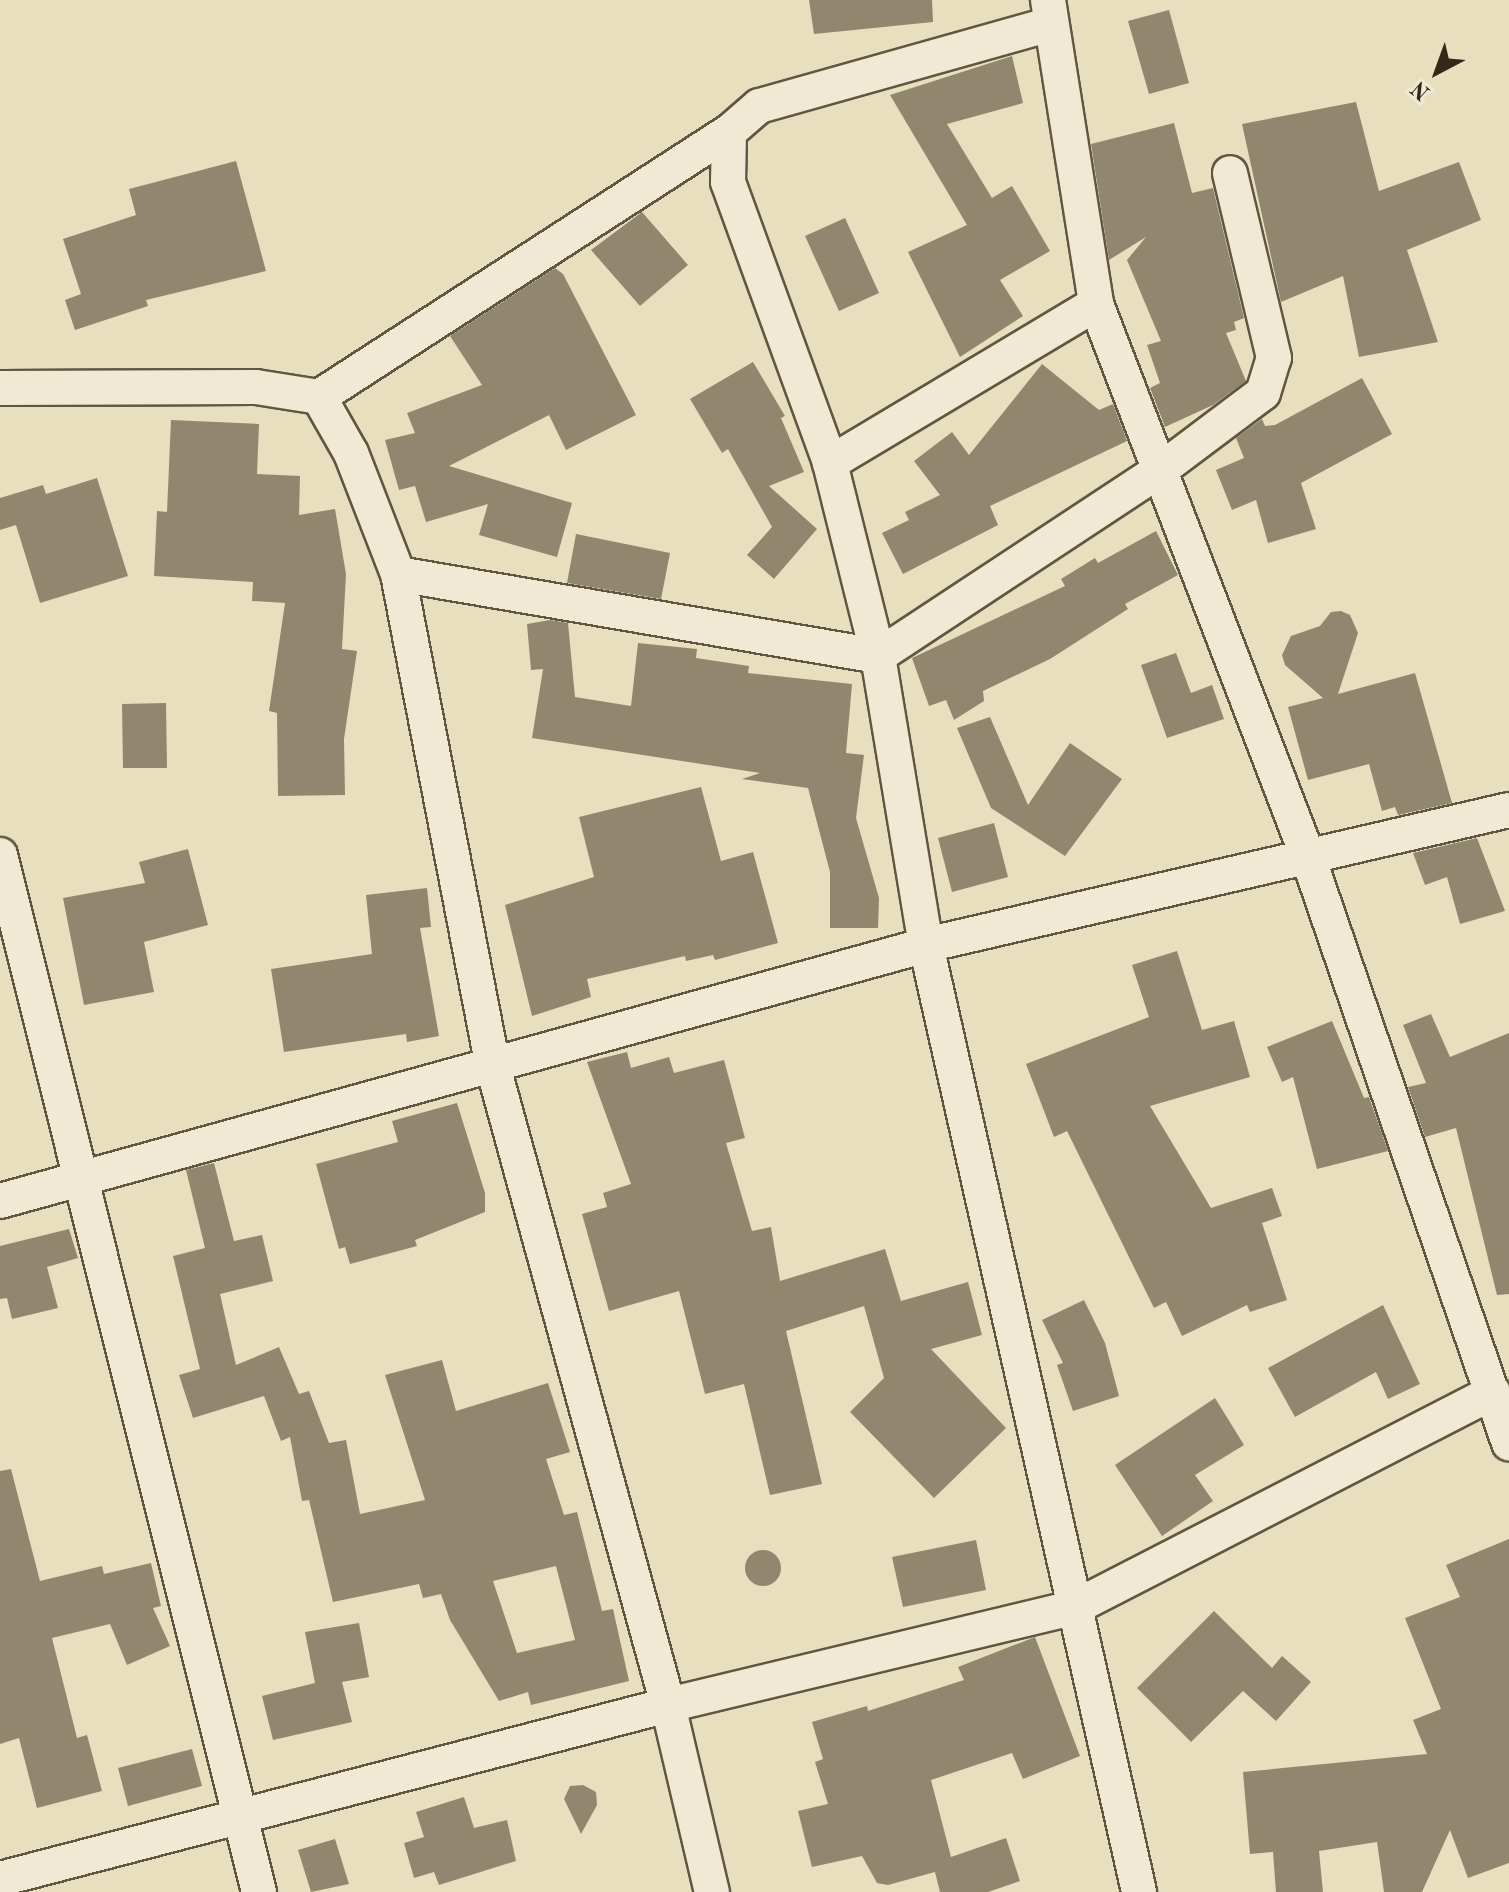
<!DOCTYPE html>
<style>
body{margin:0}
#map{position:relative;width:1509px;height:1892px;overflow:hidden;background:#e8dfbf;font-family:"Old Standard TT",serif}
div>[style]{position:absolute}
.building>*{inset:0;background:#91876f}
.round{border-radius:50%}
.roads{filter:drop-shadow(2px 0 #605642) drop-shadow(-2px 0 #605642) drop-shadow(0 2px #605642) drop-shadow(0 -2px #605642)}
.street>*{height:34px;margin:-17px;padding:0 17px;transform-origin:17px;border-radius:17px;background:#f0ead5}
span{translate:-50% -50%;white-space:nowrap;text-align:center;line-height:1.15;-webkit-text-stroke:6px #f0ead5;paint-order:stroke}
.north{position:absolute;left:1397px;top:32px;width:80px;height:80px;-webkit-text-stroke:6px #f0ead5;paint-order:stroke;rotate:221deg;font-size:22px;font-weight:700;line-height:32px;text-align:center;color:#332819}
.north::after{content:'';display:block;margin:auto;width:28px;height:36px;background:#332819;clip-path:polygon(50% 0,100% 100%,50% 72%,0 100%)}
</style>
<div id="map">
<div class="building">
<div style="clip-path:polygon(809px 0,932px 0,933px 22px,814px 34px)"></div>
<div style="clip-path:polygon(1169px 10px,1189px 83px,1149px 94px,1128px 21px)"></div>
<div style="clip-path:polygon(1012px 56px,1023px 103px,947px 124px,992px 198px,1012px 186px,1050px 251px,1000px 280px,1023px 316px,960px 357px,908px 252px,967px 225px,890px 95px)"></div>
<div style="clip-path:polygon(1356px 102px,1379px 191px,1459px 162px,1481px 220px,1407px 250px,1438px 342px,1359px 357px,1343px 276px,1281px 302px,1242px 124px)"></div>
<div style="clip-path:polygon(1174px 123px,1192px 193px,1213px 188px,1244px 318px,1234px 322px,1236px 330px,1226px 333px,1246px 381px,1213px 405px,1165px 427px,1150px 388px,1160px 383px,1147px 345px,1161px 341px,1127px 260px,1146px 237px,1109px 260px,1091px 144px)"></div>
<div style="clip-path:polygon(236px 161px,266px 271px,146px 300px,148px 306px,75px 330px,65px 300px,81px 294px,63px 239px,136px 215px,129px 189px)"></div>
<div style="clip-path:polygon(642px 212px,688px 265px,640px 306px,591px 250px)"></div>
<div style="clip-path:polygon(845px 218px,879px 293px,839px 311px,805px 236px)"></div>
<div style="clip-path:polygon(555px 268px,563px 274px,636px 415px,566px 450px,549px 415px,449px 466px,572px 503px,557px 557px,479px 535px,488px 504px,426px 522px,415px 486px,399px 490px,385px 440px,415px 433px,407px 413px,482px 385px,450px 336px)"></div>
<div style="clip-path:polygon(753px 362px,785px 416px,781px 418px,804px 472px,769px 486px,817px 529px,774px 579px,747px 555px,772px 527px,728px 449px,722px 453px,690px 399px)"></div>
<div style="clip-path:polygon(1042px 364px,1099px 410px,1113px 404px,1127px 441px,990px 506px,998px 525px,903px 574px,882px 533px,909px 520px,905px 512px,940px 495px,914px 461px,952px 432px,969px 455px)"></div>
<div style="clip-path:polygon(1362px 378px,1392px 434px,1301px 483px,1316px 529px,1268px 543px,1256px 500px,1232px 510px,1216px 470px,1244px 458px,1236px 438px,1262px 419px,1265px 426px,1275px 425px)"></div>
<div style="clip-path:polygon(171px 420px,259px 424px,257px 474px,300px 476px,299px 515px,335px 509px,346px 574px,342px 649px,357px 651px,344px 739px,345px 795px,278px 796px,277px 713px,269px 711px,285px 603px,252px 601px,253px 582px,154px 576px,157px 511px,167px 512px)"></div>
<div style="clip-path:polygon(97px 478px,128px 576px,40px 603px,16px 525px,0 530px,0 498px,43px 485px,46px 494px)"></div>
<div style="clip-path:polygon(1156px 531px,1178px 575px,1125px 604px,1128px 609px,1050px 659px,983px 691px,984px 701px,954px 720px,946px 700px,929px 706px,912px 658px,1065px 586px,1061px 579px,1095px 558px,1098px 563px)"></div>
<div style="clip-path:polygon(576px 534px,670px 553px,661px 599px,567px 583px)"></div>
<div style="clip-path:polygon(1341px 611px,1350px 615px,1358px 633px,1338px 694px,1415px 673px,1452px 803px,1398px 815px,1395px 807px,1382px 811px,1369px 764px,1308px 780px,1288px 707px,1323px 698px,1285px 665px,1282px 655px,1291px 636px,1320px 626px,1331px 612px)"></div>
<div style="clip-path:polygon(550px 620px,568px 623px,575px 697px,631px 706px,638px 643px,697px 649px,696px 658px,749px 666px,748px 673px,852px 684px,846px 753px,864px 755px,856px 818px,879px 898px,878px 928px,830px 928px,830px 872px,808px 788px,742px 779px,760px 773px,532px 738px,543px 669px,531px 670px,527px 624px)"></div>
<div style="clip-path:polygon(1176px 653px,1191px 693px,1212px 685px,1224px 719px,1167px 738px,1141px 665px)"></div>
<div style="clip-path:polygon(166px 703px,167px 768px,123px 768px,122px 704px)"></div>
<div style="clip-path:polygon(990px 717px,1028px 805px,1070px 743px,1122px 779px,1065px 856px,991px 808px,957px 728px)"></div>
<div style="clip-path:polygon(701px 787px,721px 861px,753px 852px,778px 943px,715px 960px,713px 955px,686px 961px,685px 956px,587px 979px,591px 997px,532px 1016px,505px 905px,594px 877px,579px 817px)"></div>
<div style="clip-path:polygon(994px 823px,1008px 877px,952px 892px,938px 838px)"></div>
<div style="clip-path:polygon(1477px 838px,1505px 911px,1460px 924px,1447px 877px,1425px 885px,1413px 853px)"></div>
<div style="clip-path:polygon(188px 849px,208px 925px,144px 942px,154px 992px,84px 1005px,63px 898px,145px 883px,139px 862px)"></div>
<div style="clip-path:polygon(427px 888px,431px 927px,420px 928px,439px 1036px,407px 1042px,406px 1034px,284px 1052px,271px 969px,372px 954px,366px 895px)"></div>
<div style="clip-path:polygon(1177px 951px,1202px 1030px,1234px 1021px,1250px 1077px,1150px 1106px,1211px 1208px,1272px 1188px,1282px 1216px,1262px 1223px,1287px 1300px,1250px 1312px,1247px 1305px,1182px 1336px,1166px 1302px,1154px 1308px,1067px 1131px,1054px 1137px,1026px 1064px,1149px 1017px,1132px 965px)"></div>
<div style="clip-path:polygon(1431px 1014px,1450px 1057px,1509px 1033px,1509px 1294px,1497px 1295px,1456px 1128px,1425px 1137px,1408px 1087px,1426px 1083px,1403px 1025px)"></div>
<div style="clip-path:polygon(1332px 1021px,1364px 1098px,1369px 1097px,1388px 1151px,1317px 1169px,1293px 1077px,1282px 1082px,1267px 1047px)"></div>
<div style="clip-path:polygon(627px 1052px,631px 1068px,669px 1057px,674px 1073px,724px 1060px,745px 1138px,726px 1143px,752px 1231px,771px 1227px,780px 1281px,885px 1249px,901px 1301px,968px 1282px,982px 1335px,931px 1349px,1006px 1428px,934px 1498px,850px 1412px,884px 1378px,864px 1306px,786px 1331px,822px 1484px,770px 1495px,744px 1384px,705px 1394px,679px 1291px,609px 1311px,582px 1214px,607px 1207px,603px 1193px,631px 1184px,587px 1062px)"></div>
<div style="clip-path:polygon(457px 1103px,485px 1193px,485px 1212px,415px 1240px,417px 1246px,350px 1264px,345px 1247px,339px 1249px,316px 1164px,398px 1142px,392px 1121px)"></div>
<div style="clip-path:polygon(evenodd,214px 1163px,234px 1241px,262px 1235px,273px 1281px,220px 1294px,236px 1365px,279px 1347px,299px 1394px,309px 1391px,329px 1443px,346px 1440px,360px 1514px,425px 1500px,385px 1375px,442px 1360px,456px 1411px,548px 1383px,570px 1452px,546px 1459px,564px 1515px,577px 1512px,602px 1611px,613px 1609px,629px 1681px,531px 1705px,528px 1692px,499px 1701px,450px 1620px,441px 1594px,423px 1598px,419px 1584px,333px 1602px,309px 1500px,302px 1501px,290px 1437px,281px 1441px,264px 1396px,193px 1418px,179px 1375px,200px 1369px,173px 1256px,205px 1248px,186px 1170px,214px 1163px,556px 1566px,575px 1640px,517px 1653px,493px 1581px,556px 1566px)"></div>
<div style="clip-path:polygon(69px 1229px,78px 1258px,47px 1267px,58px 1308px,12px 1319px,7px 1298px,0 1299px,0 1246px)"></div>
<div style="clip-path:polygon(1084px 1300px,1105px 1343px,1119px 1396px,1073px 1411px,1057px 1365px,1063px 1363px,1042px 1320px)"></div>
<div style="clip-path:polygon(1383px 1305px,1420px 1384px,1388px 1399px,1376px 1372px,1295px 1417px,1268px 1368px)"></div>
<div style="clip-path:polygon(1215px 1398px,1244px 1445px,1195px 1475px,1213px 1501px,1162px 1536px,1115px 1465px)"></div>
<div style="clip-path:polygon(11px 1469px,40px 1581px,102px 1566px,104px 1574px,151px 1563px,161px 1606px,153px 1608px,170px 1646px,127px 1665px,110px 1624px,52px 1638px,77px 1738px,87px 1735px,102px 1791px,37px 1808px,19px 1738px,0 1744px,0 1471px)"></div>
<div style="clip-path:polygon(1509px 1539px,1509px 1863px,1468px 1878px,1450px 1830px,1422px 1892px,1384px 1892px,1377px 1842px,1319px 1851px,1323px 1892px,1276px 1892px,1273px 1852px,1250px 1854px,1243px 1772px,1427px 1754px,1413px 1720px,1441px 1709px,1405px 1618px,1460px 1597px,1446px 1565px)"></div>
<div style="clip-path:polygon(976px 1540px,986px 1590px,903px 1607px,892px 1557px)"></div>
<div class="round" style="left:745px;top:1550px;width:36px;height:36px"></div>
<div style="clip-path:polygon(1214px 1611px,1272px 1668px,1282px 1656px,1311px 1682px,1276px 1721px,1243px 1691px,1191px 1742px,1137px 1688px)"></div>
<div style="clip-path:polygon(359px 1623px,369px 1677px,342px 1682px,352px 1722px,273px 1740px,262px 1696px,315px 1683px,305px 1632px)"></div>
<div style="clip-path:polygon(1035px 1637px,1080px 1756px,1023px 1779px,1012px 1753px,931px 1780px,951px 1857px,1006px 1838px,1020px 1881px,988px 1892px,940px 1892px,935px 1872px,888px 1885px,877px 1883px,862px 1856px,812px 1867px,798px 1811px,828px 1804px,815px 1762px,823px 1759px,812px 1722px,867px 1706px,868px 1711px,964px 1680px,958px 1667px)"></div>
<div style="clip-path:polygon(192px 1749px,202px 1786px,128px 1806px,118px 1768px)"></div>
<div style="clip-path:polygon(583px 1785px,596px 1792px,597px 1805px,581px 1834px,564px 1799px,570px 1786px)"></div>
<div style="clip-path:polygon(464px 1797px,474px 1828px,507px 1820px,516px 1861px,439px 1885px,434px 1872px,414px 1878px,404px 1843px,424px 1837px,416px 1812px)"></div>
<div style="clip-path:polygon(335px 1839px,349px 1884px,311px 1892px,298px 1850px)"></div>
</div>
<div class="roads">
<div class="street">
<div style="left:1048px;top:0;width:308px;rotate:81deg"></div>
<div style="left:1096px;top:304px;width:592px;rotate:69.03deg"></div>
<div style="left:1308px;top:857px;width:620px;rotate:71.07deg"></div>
<div style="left:1051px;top:24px;width:303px;rotate:164.3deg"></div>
<div style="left:759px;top:106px;width:40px;rotate:139deg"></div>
<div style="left:729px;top:132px;width:50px;rotate:91.1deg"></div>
<div style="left:728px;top:182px;width:299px;rotate:70deg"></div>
<div style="left:830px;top:463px;width:199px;rotate:76deg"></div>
<div style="left:878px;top:656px;width:293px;rotate:80.6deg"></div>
<div style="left:926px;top:945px;width:971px;rotate:77.32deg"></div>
<div style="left:0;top:388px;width:256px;rotate:-0.2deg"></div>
<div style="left:256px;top:387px;width:64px;rotate:9deg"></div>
<div style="left:319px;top:397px;width:64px;rotate:60.3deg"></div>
<div style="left:351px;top:453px;width:130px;rotate:68.8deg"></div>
<div style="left:398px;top:574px;width:498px;rotate:79.1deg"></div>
<div style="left:492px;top:1063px;width:666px;rotate:74.67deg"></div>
<div style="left:668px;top:1705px;width:192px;rotate:76.8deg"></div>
<div style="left:319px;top:397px;width:488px;rotate:-32.9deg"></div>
<div style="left:830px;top:463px;width:310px;rotate:-30.9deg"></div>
<div style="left:398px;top:574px;width:487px;rotate:9.7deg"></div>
<div style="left:878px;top:656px;width:341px;rotate:-33.4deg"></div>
<div style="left:1163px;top:468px;width:125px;rotate:-36.9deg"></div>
<div style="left:1263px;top:393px;width:37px;rotate:-73deg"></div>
<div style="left:1274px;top:358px;width:190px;rotate:-103.4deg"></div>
<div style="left:0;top:855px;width:1069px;rotate:75.98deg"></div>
<div style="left:0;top:1201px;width:961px;rotate:-15.45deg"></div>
<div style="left:926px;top:945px;width:598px;rotate:-13.04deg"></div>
<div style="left:0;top:1879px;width:690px;rotate:-14.6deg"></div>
<div style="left:668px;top:1705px;width:419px;rotate:-13.5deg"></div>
<div style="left:1075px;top:1607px;width:470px;rotate:-27.2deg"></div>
</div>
</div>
<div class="north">N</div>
</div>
